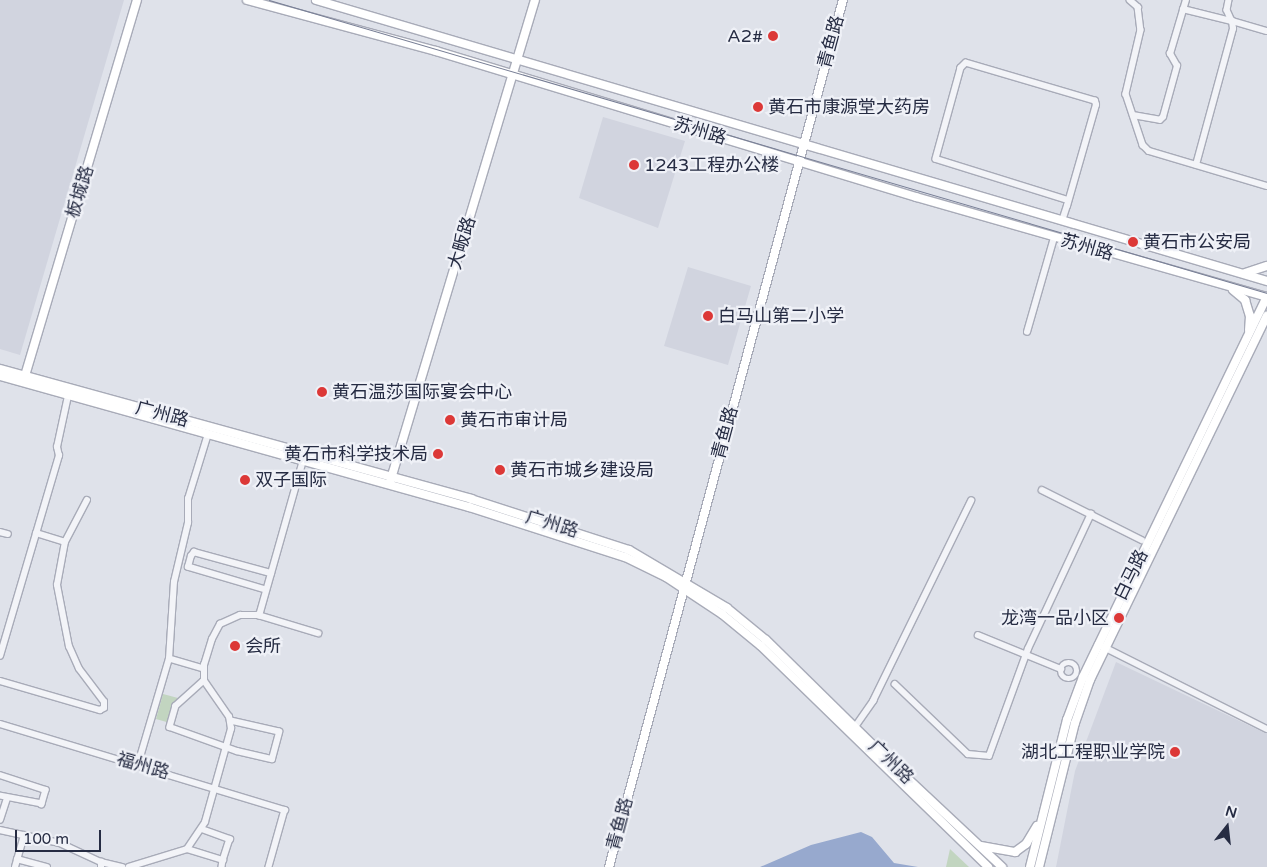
<!DOCTYPE html>
<meta charset="utf-8">
<style>
body{margin:0}
#map{position:relative;width:1267px;height:867px;overflow:hidden;background:#dfe2ea;font-family:"Varela Round","Noto Sans SC",sans-serif}
div>[style]{position:absolute}
.built>*{inset:0;background:#d1d4df}
.green>*{inset:0;background:#c2d5c0}
.water>*{inset:0;background:#97a9ce}
.roads{filter:drop-shadow(1px 0 #a8abb8) drop-shadow(-1px 0 #a8abb8) drop-shadow(0 1px #a8abb8) drop-shadow(0 -1px #a8abb8)}
.street>*{height:5.5px;margin:-2.75px;padding:0 2.75px;transform-origin:2.75px;border-radius:2.75px;background:#f3f4f8}
.street>.ring{margin:-2.75px;padding:0;box-sizing:content-box;background:none;border:5.5px solid #f3f4f8;border-radius:50%}
.secondary>*{height:8px;margin:-4px;padding:0 4px;transform-origin:4px;border-radius:4px;background:#fff}
.tram>*{height:1px;margin:-0.5px;padding:0 0.5px;transform-origin:0.5px;border-radius:0.5px;background:#777e95}
.dots>*{width:14px;height:14px;translate:-50% -50%;box-sizing:border-box;border:2px solid #eff1f7;border-radius:50%}
span{translate:-50% -50%;white-space:nowrap;text-align:center;line-height:1.15;-webkit-text-stroke:4.5px #eff1f7;paint-order:stroke}
.poi-label{font-size:18px;color:#262c43}
.right{translate:-100% -50%;text-align:right}
.left{translate:0 -50%;text-align:left}
.street-label{font-size:18px;color:#262c43}
.north{position:absolute;left:1202px;top:802px;width:50px;height:50px;-webkit-text-stroke:4px #eff1f7;paint-order:stroke;rotate:16deg;font-size:14px;font-weight:700;line-height:20px;text-align:center;color:#262c43}
.north::after{content:'';display:block;margin:auto;width:18px;height:22px;background:#262c43;clip-path:polygon(50% 0,100% 100%,50% 72%,0 100%)}
.scale{position:absolute;left:15px;top:830px;width:86px;height:22px;box-sizing:border-box;border:2px solid #262c43;border-top:0;padding-left:6px;font-size:15px;line-height:18px;white-space:nowrap;color:#262c43;-webkit-text-stroke:4px #eff1f7;paint-order:stroke}
</style>
<div id="map">
<div class="built">
<div style="clip-path:polygon(0 0,124px 0,20px 355px,0 349px)"></div>
<div style="clip-path:polygon(603px 117px,685px 141px,658px 228px,579px 198px)"></div>
<div style="clip-path:polygon(688px 267px,751px 286px,728px 365px,664px 346px)"></div>
<div style="clip-path:polygon(1116px 662px,1267px 734px,1267px 867px,1056px 867px,1075px 771px)"></div>
</div>
<div class="green">
<div style="clip-path:polygon(163px 694px,178px 698px,170px 723px,156px 719px)"></div>
<div style="clip-path:polygon(950px 849px,969px 867px,946px 867px)"></div>
</div>
<div class="water">
<div style="clip-path:polygon(861px 832px,872px 837px,894px 863px,918px 867px,760px 867px,811px 845px)"></div>
</div>
<div class="roads">
<div class="street">
<div style="left:1130px;top:0;width:11px;rotate:41deg"></div>
<div style="left:1138px;top:7px;width:23px;rotate:83deg"></div>
<div style="left:1141px;top:30px;width:66px;rotate:103.2deg"></div>
<div style="left:1126px;top:94px;width:54px;rotate:71.6deg"></div>
<div style="left:1143px;top:145px;width:8px;rotate:45deg"></div>
<div style="left:1149px;top:151px;width:123px;rotate:16.5deg"></div>
<div style="left:1229px;top:0;width:10px;rotate:101deg"></div>
<div style="left:1227px;top:10px;width:12px;rotate:66deg"></div>
<div style="left:1183px;top:9px;width:50px;rotate:13.8deg"></div>
<div style="left:1133px;top:115px;width:27px;rotate:10deg"></div>
<div style="left:1160px;top:120px;width:4px;rotate:-45deg"></div>
<div style="left:1163px;top:117px;width:53px;rotate:-74.6deg"></div>
<div style="left:1177px;top:66px;width:14px;rotate:-120deg"></div>
<div style="left:1170px;top:54px;width:56px;rotate:-73.5deg"></div>
<div style="left:1196px;top:165px;width:141px;rotate:-74.8deg"></div>
<div style="left:1233px;top:29px;width:8px;rotate:-97deg"></div>
<div style="left:1232px;top:21px;width:36px;rotate:16deg"></div>
<div style="left:1062px;top:221px;width:16px;rotate:-72deg"></div>
<div style="left:1067px;top:206px;width:105px;rotate:-74deg"></div>
<div style="left:1096px;top:105px;width:4px;rotate:-104deg"></div>
<div style="left:1095px;top:101px;width:134px;rotate:-163.6deg"></div>
<div style="left:966px;top:63px;width:7px;rotate:135deg"></div>
<div style="left:961px;top:68px;width:94px;rotate:105.4deg"></div>
<div style="left:936px;top:159px;width:138px;rotate:17.3deg"></div>
<div style="left:1027px;top:332px;width:98px;rotate:-74deg"></div>
<div style="left:1042px;top:490px;width:112px;rotate:26.6deg"></div>
<div style="left:0;top:532px;width:8px;rotate:14deg"></div>
<div style="left:36px;top:533px;width:30px;rotate:17deg"></div>
<div style="left:266px;top:590px;width:81px;rotate:-163.6deg"></div>
<div style="left:188px;top:567px;width:11px;rotate:-75deg"></div>
<div style="left:191px;top:556px;width:5px;rotate:-53deg"></div>
<div style="left:194px;top:552px;width:80px;rotate:15.3deg"></div>
<div style="left:259px;top:616px;width:161px;rotate:-74.2deg"></div>
<div style="left:978px;top:635px;width:90px;rotate:22.3deg"></div>
<div style="left:1098px;top:644px;width:189px;rotate:26.7deg"></div>
<div style="left:0;top:656px;width:209px;rotate:-73.6deg"></div>
<div style="left:59px;top:456px;width:9px;rotate:-103deg"></div>
<div style="left:57px;top:447px;width:52px;rotate:-77.8deg"></div>
<div class="ring" style="left:1061px;top:663px;width:10.5px;height:10.5px"></div>
<div style="left:204px;top:669px;width:36px;rotate:-164deg"></div>
<div style="left:169px;top:659px;width:77px;rotate:-86.3deg"></div>
<div style="left:174px;top:582px;width:61px;rotate:-76.7deg"></div>
<div style="left:188px;top:523px;width:24px;rotate:-90deg"></div>
<div style="left:188px;top:499px;width:68px;rotate:-72.9deg"></div>
<div style="left:0;top:681px;width:104px;rotate:16.2deg"></div>
<div style="left:100px;top:710px;width:4px;rotate:-27deg"></div>
<div style="left:104px;top:708px;width:6px;rotate:-90deg"></div>
<div style="left:104px;top:702px;width:41px;rotate:-127.1deg"></div>
<div style="left:79px;top:669px;width:24px;rotate:-114deg"></div>
<div style="left:69px;top:647px;width:63px;rotate:-101deg"></div>
<div style="left:57px;top:585px;width:44px;rotate:-79.5deg"></div>
<div style="left:65px;top:542px;width:47px;rotate:-62.4deg"></div>
<div style="left:204px;top:681px;width:38px;rotate:138deg"></div>
<div style="left:176px;top:706px;width:22px;rotate:106deg"></div>
<div style="left:170px;top:727px;width:71px;rotate:19.7deg"></div>
<div style="left:237px;top:751px;width:36px;rotate:13deg"></div>
<div style="left:272px;top:759px;width:28px;rotate:-75deg"></div>
<div style="left:279px;top:732px;width:49px;rotate:-167.1deg"></div>
<div style="left:895px;top:684px;width:101px;rotate:43.8deg"></div>
<div style="left:968px;top:754px;width:21px;rotate:5deg"></div>
<div style="left:989px;top:756px;width:114px;rotate:-70deg"></div>
<div style="left:1028px;top:649px;width:149px;rotate:-65deg"></div>
<div style="left:0;top:724px;width:298px;rotate:16.8deg"></div>
<div style="left:285px;top:810px;width:59px;rotate:105.7deg"></div>
<div style="left:855px;top:727px;width:32px;rotate:-55deg"></div>
<div style="left:873px;top:701px;width:223px;rotate:-63.9deg"></div>
<div style="left:138px;top:764px;width:109px;rotate:-73.6deg"></div>
<div style="left:0;top:775px;width:48px;rotate:18.1deg"></div>
<div style="left:46px;top:790px;width:15px;rotate:106deg"></div>
<div style="left:42px;top:804px;width:43px;rotate:-169.2deg"></div>
<div style="left:0;top:820px;width:23px;rotate:-72deg"></div>
<div style="left:202px;top:829px;width:30px;rotate:20deg"></div>
<div style="left:230px;top:839px;width:22px;rotate:108deg"></div>
<div style="left:0;top:830px;width:61px;rotate:12.2deg"></div>
<div style="left:60px;top:843px;width:45px;rotate:24.9deg"></div>
<div style="left:187px;top:849px;width:38px;rotate:17deg"></div>
<div style="left:223px;top:860px;width:7px;rotate:98deg"></div>
<div style="left:17px;top:859px;width:31px;rotate:15deg"></div>
<div style="left:15px;top:867px;width:33px;rotate:-74deg"></div>
<div style="left:101px;top:867px;width:5px;rotate:-90deg"></div>
<div style="left:101px;top:862px;width:22px;rotate:13deg"></div>
<div style="left:129px;top:867px;width:61px;rotate:-17.2deg"></div>
<div style="left:187px;top:849px;width:32px;rotate:-56deg"></div>
<div style="left:205px;top:822px;width:97px;rotate:-74.4deg"></div>
<div style="left:231px;top:729px;width:12px;rotate:-99deg"></div>
<div style="left:229px;top:717px;width:44px;rotate:-124.8deg"></div>
<div style="left:204px;top:681px;width:16px;rotate:-90deg"></div>
<div style="left:204px;top:665px;width:27px;rotate:-73deg"></div>
<div style="left:212px;top:639px;width:17px;rotate:-62deg"></div>
<div style="left:220px;top:624px;width:22px;rotate:-24deg"></div>
<div style="left:240px;top:615px;width:18px"></div>
<div style="left:258px;top:615px;width:63px;rotate:16.7deg"></div>
</div>
<div class="secondary">
<div style="left:247px;top:0;width:196px;rotate:15.1deg"></div>
<div style="left:436px;top:51px;width:502px;rotate:16.92deg"></div>
<div style="left:916px;top:197px;width:365px;rotate:15.9deg"></div>
<div style="left:316px;top:0;width:992px;rotate:16.46deg"></div>
<div style="left:1245px;top:273px;width:23px;rotate:-18deg"></div>
<div style="left:1233px;top:290px;width:16px;rotate:40deg"></div>
<div style="left:1245px;top:300px;width:17px;rotate:73deg"></div>
<div style="left:1250px;top:316px;width:14px;rotate:94deg"></div>
<div style="left:0;top:369px;width:489px;rotate:15.4deg"></div>
<div style="left:471px;top:499px;width:166px;rotate:17.9deg"></div>
<div style="left:629px;top:550px;width:114px;rotate:30.6deg"></div>
<div style="left:727px;top:608px;width:50px;rotate:39.4deg"></div>
<div style="left:766px;top:640px;width:177px;rotate:44.5deg"></div>
<div style="left:892px;top:764px;width:151px;rotate:43.1deg"></div>
<div style="left:0;top:376px;width:487px;rotate:15.6deg"></div>
<div style="left:469px;top:507px;width:164px;rotate:17.8deg"></div>
<div style="left:625px;top:557px;width:46px;rotate:26deg"></div>
<div style="left:666px;top:577px;width:67px;rotate:33.5deg"></div>
<div style="left:722px;top:614px;width:50px;rotate:39.4deg"></div>
<div style="left:761px;top:646px;width:317px;rotate:44.2deg"></div>
<div style="left:24px;top:379px;width:395px;rotate:-73.4deg"></div>
<div style="left:390px;top:482px;width:503px;rotate:-73.26deg"></div>
<div style="left:981px;top:846px;width:35px;rotate:10deg"></div>
<div style="left:1015px;top:852px;width:14px;rotate:-36deg"></div>
<div style="left:1026px;top:844px;width:21px;rotate:-59deg"></div>
<div style="left:609px;top:867px;width:898px;rotate:-74.9deg"></div>
<div style="left:1030px;top:867px;width:152px;rotate:-75.9deg"></div>
<div style="left:1067px;top:720px;width:46px;rotate:-69.6deg"></div>
<div style="left:1083px;top:677px;width:422px;rotate:-64.2deg"></div>
<div style="left:1039px;top:867px;width:148px;rotate:-76deg"></div>
<div style="left:1075px;top:723px;width:46px;rotate:-70.8deg"></div>
<div style="left:1090px;top:680px;width:405px;rotate:-64.1deg"></div>
</div>
</div>
<div class="tram">
<div style="left:269px;top:0;width:1040px;rotate:16.36deg"></div>
</div>
<div class="dots">
<div style="left:773px;top:36px;background:#dc3837"></div>
<div style="left:758px;top:107px;background:#dc3837"></div>
<div style="left:634px;top:165px;background:#dc3837"></div>
<div style="left:1133px;top:242px;background:#dc3837"></div>
<div style="left:708px;top:316px;background:#dc3837"></div>
<div style="left:322px;top:392px;background:#dc3837"></div>
<div style="left:450px;top:420px;background:#dc3837"></div>
<div style="left:438px;top:454px;background:#dc3837"></div>
<div style="left:500px;top:470px;background:#dc3837"></div>
<div style="left:245px;top:480px;background:#dc3837"></div>
<div style="left:1119px;top:618px;background:#dc3837"></div>
<div style="left:235px;top:646px;background:#dc3837"></div>
<div style="left:1175px;top:752px;background:#dc3837"></div>
</div>
<div class="poi-label">
<span class="right" style="left:763px;top:36px">A2#</span>
<span class="left" style="left:768px;top:107px">黄石市康源堂大药房</span>
<span class="left" style="left:644px;top:165px">1243工程办公楼</span>
<span class="left" style="left:1143px;top:242px">黄石市公安局</span>
<span class="left" style="left:718px;top:316px">白马山第二小学</span>
<span class="left" style="left:332px;top:392px">黄石温莎国际宴会中心</span>
<span class="left" style="left:460px;top:420px">黄石市审计局</span>
<span class="right" style="left:428px;top:454px">黄石市科学技术局</span>
<span class="left" style="left:510px;top:470px">黄石市城乡建设局</span>
<span class="left" style="left:255px;top:480px">双子国际</span>
<span class="right" style="left:1109px;top:618px">龙湾一品小区</span>
<span class="left" style="left:245px;top:646px">会所</span>
<span class="right" style="left:1165px;top:752px">湖北工程职业学院</span>
</div>
<div class="street-label">
<span style="left:831px;top:42px;rotate:-75deg">青鱼路</span>
<span style="left:700px;top:131px;rotate:17deg">苏州路</span>
<span style="left:80px;top:192px;rotate:-73deg">板城路</span>
<span style="left:462px;top:243px;rotate:-73deg">大畈路</span>
<span style="left:1087px;top:247px;rotate:16deg">苏州路</span>
<span style="left:162px;top:414px;rotate:15deg">广州路</span>
<span style="left:725px;top:433px;rotate:-75deg">青鱼路</span>
<span style="left:552px;top:524px;rotate:17deg">广州路</span>
<span style="left:1131px;top:575px;rotate:-64deg">白马路</span>
<span style="left:891px;top:762px;rotate:44deg">广州路</span>
<span style="left:143px;top:766px;rotate:16deg">福州路</span>
<span style="left:620px;top:824px;rotate:-75deg">青鱼路</span>
</div>
<div class="north">N</div>
<div class="scale">100 m</div>
</div>
